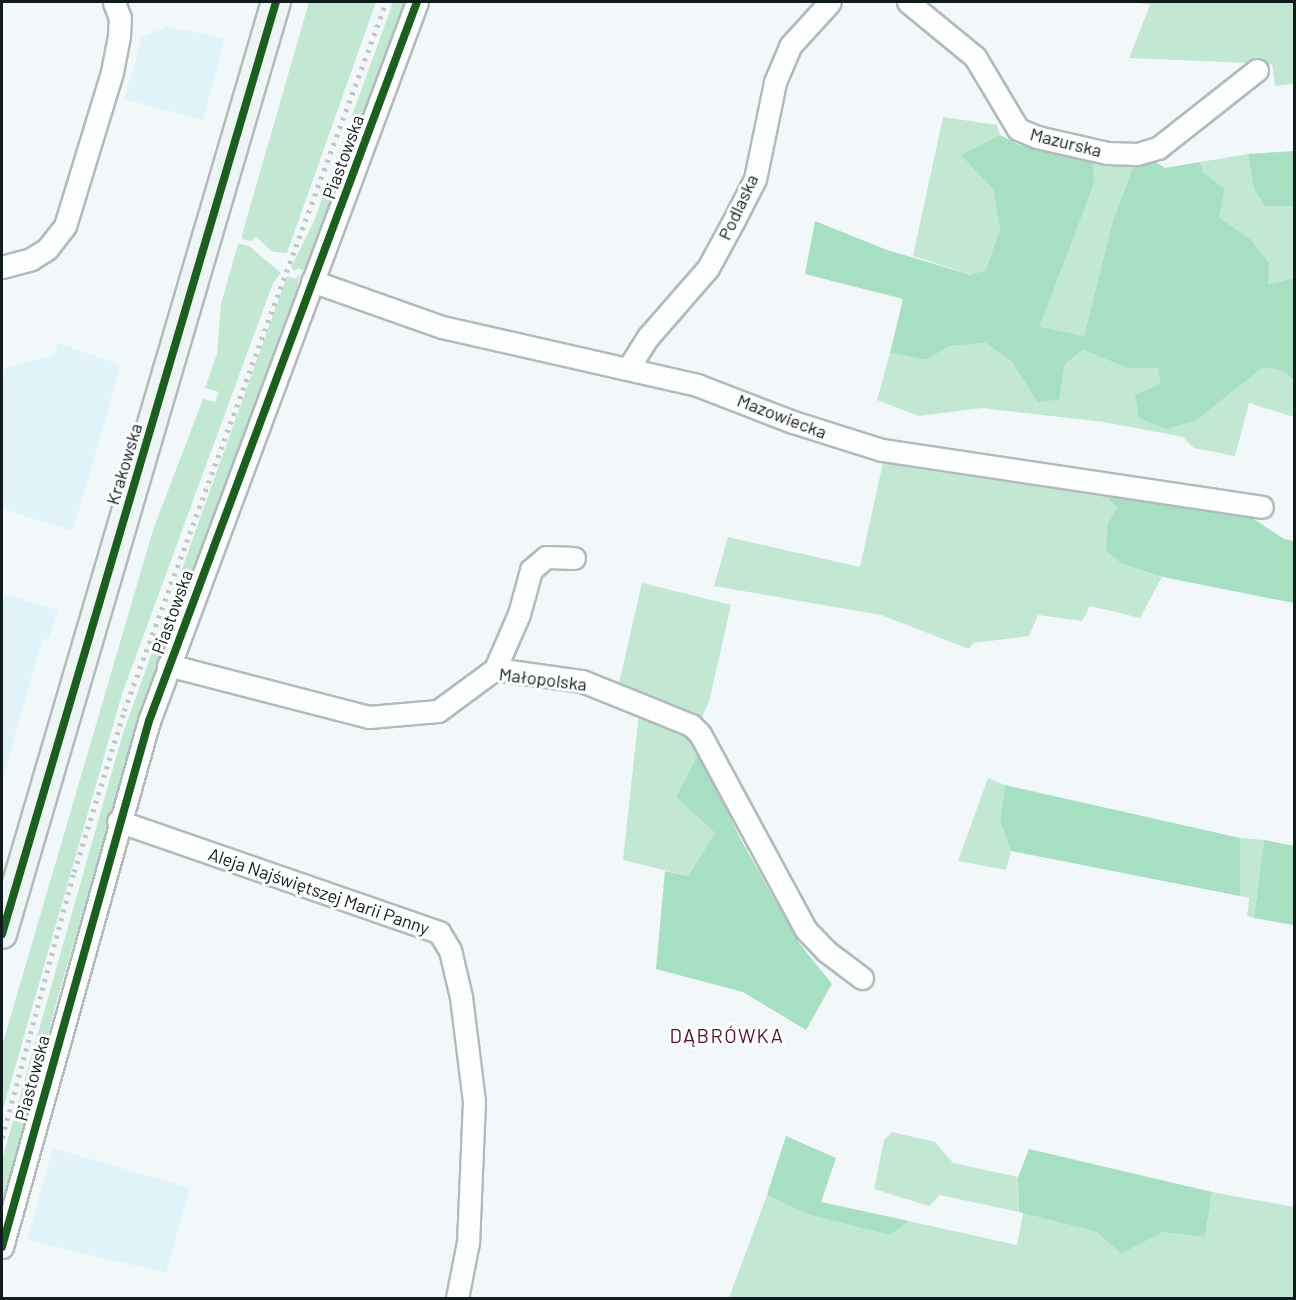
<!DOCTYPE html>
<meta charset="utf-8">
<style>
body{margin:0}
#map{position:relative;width:1296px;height:1300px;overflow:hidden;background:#f2f8fa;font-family:Barlow,sans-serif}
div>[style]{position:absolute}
.built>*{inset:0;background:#e0f3f9}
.green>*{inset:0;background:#c2e8d4}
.forest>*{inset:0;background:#a6dfc2}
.roads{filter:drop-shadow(2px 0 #b2babc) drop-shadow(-2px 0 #b2babc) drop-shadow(0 2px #b2babc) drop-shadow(0 -2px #b2babc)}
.street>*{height:21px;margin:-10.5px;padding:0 10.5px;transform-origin:10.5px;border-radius:10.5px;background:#fdfefe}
.secondary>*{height:28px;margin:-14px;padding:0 14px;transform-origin:14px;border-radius:14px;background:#eef5f5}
.rail>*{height:4.5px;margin-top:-2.25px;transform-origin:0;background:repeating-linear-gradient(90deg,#c2c5c5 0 3px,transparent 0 9px)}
.cycleway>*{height:8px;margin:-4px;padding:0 4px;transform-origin:4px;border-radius:4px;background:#1b5e20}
span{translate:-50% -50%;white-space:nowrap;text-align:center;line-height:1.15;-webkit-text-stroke:6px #fff;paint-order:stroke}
.street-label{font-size:18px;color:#101b1e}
.neighbourhood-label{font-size:20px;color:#541230;letter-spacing:1.5px}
.frame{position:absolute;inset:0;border:3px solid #101b1e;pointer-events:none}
</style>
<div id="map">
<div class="built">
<div style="clip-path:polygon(167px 27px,225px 38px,203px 120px,124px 99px,142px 37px)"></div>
<div style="clip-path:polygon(58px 343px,121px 365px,73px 531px,2px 509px,2px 370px,55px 354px)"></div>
<div style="clip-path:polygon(5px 594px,58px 610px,49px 639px,42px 640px,2px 782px,2px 608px)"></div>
<div style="clip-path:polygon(53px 1148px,190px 1188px,166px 1273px,27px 1240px)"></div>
</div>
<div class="green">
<div style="clip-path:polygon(309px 2px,376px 2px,287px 253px,273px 252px,256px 237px,251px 241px,242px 239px,242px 235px)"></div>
<div style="clip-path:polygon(393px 2px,405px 2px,307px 264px,303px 271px,299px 268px,294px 271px,291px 267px,314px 221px)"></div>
<div style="clip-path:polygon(1134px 2px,1294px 2px,1294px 84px,1275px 86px,1272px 64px,1129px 58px,1150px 5px)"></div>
<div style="clip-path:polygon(943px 117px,997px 125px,1000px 135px,962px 155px,993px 188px,1000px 229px,987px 270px,972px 275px,913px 256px)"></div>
<div style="clip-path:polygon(1248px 154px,1254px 188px,1265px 206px,1294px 206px,1294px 278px,1268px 284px,1249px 238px,1218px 218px,1225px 189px,1203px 172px,1200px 162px)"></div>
<div style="clip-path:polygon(1093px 155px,1135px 162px,1112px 223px,1084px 336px,1066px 335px,1038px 327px,1094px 184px)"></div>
<div style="clip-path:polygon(238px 244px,249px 246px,281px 273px,273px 283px,122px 694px,2px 1113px,2px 1046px,153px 530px,203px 399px,215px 402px,219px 392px,205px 388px,217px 354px,221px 304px)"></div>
<div style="clip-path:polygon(299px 274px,297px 293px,170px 633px,123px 773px,56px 1004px,2px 1215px,2px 1160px,123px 733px,287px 276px,296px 279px)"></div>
<div style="clip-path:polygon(986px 343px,1011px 361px,1038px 403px,1059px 398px,1065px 364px,1083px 350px,1127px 368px,1158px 368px,1160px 384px,1136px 395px,1235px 388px,1263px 367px,1284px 372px,1294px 380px,1294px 417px,1249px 403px,1235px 456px,1194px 448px,1183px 437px,1104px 422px,982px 408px,919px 416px,877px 400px,890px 353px,926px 360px,950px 346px)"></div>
<div style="clip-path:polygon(884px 458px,1102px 492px,1117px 508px,1108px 523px,1122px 564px,1162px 577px,1140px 618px,1090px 606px,1082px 621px,1038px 615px,1029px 636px,973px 643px,969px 649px,881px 615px,714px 586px,728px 537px,860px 567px)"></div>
<div style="clip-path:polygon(642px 583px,731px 605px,709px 702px,701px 719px,619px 683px)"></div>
<div style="clip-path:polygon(639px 713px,687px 731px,700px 751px,677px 797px,715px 833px,688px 876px,623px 860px)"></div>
<div style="clip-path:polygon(988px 778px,1005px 785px,1000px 821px,1011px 851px,1006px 870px,958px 861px)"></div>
<div style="clip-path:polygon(1240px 838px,1264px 840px,1254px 918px,1247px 916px,1249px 898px,1240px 896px)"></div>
<div style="clip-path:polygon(892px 1132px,935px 1142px,953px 1163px,1018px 1177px,1019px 1212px,940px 1195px,929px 1206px,874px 1189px,884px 1140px)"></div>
<div style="clip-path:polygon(1212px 1192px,1294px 1207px,1294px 1298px,729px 1298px,767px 1195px,890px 1235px,909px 1221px,1017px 1245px,1023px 1213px,1097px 1232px,1121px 1254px,1163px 1232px,1205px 1237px)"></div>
</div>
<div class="forest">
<div style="clip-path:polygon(1000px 135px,1019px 145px,1093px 155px,1094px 184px,1039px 327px,1084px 336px,1112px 223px,1135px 162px,1151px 159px,1165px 168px,1200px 162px,1203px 172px,1225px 189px,1219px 218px,1249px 238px,1269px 263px,1268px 284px,1294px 278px,1294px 380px,1284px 372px,1263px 367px,1195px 421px,1165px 429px,1139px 418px,1135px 395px,1160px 384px,1158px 368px,1127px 368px,1083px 350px,1065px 364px,1059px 399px,1038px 403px,1011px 361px,986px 343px,950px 346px,926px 360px,890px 353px,903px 299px,805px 274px,815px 221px,887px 250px,971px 275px,986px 270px,1000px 229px,993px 189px,961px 155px)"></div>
<div style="clip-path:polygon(1294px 151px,1294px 206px,1265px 206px,1254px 189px,1248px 154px)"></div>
<div style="clip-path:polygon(1102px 492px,1248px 515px,1284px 539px,1294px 541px,1294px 603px,1163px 577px,1122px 564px,1106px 550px,1108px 523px,1117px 508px)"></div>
<div style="clip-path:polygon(700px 751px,740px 838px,799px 943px,832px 984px,806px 1030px,743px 992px,656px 969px,665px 871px,688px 876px,715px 833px,676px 797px)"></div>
<div style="clip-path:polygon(1005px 785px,1240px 838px,1240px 896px,1011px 851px,1000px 821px)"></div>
<div style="clip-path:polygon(1264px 840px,1294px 846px,1294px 925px,1254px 918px)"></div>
<div style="clip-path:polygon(786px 1136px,836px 1158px,821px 1202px,909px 1221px,890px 1235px,808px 1214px,767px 1195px)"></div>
<div style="clip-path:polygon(1029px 1149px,1212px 1192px,1205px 1237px,1163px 1232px,1121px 1254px,1097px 1232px,1019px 1212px,1018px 1177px)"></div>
</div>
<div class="roads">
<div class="street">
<div style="left:908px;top:2px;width:87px;rotate:39.4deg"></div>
<div style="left:975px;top:57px;width:84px;rotate:59.2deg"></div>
<div style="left:1018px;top:129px;width:21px;rotate:23deg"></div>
<div style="left:1037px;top:137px;width:72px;rotate:12.9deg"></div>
<div style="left:1107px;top:153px;width:30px;rotate:2deg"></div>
<div style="left:1137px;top:154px;width:22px;rotate:-16deg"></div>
<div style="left:1158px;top:148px;width:126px;rotate:-38.2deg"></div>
<div style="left:2px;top:267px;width:30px;rotate:-15deg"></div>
<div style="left:31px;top:259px;width:19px;rotate:-32deg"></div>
<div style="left:47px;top:249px;width:29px;rotate:-52deg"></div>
<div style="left:65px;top:226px;width:161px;rotate:-73deg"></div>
<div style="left:112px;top:72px;width:38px;rotate:-79deg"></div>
<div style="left:119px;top:35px;width:17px;rotate:-87deg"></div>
<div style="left:120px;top:18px;width:17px;rotate:-111deg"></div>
<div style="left:312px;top:281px;width:138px;rotate:19.5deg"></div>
<div style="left:442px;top:327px;width:262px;rotate:12.8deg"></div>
<div style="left:697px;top:385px;width:103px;rotate:21.1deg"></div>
<div style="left:793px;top:422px;width:93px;rotate:17.5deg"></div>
<div style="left:882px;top:450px;width:384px;rotate:8.5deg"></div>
<div style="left:629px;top:367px;width:36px;rotate:-58deg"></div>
<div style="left:648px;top:337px;width:91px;rotate:-49deg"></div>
<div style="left:708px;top:268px;width:52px;rotate:-61.5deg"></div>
<div style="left:733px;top:222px;width:48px;rotate:-62.9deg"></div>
<div style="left:755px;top:179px;width:99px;rotate:-78.3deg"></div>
<div style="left:775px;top:82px;width:39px;rotate:-67deg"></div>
<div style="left:790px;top:46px;width:59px;rotate:-47.7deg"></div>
<div style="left:168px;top:665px;width:208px;rotate:14.5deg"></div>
<div style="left:369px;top:717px;width:69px;rotate:-5deg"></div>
<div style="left:438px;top:711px;width:71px;rotate:-36.4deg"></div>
<div style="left:495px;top:669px;width:88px;rotate:7.9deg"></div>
<div style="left:582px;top:681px;width:118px;rotate:22deg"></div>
<div style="left:691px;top:725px;width:13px;rotate:45deg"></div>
<div style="left:700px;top:734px;width:223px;rotate:61.6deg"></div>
<div style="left:806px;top:930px;width:29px;rotate:46deg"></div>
<div style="left:826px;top:951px;width:45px;rotate:36.9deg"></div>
<div style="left:495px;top:669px;width:60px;rotate:-66.4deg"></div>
<div style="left:519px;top:614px;width:46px;rotate:-74.7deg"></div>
<div style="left:531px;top:570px;width:20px;rotate:-41deg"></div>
<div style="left:546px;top:557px;width:28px;rotate:2deg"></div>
<div style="left:118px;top:821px;width:340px;rotate:19.1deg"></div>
<div style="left:439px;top:932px;width:21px;rotate:59deg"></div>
<div style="left:450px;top:950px;width:48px;rotate:76.8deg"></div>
<div style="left:461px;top:997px;width:105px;rotate:82.9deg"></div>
<div style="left:474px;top:1101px;width:141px;rotate:92.4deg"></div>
<div style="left:468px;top:1242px;width:57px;rotate:101.1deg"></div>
<div style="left:2px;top:1247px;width:546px;rotate:-74.39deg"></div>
<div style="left:149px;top:721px;width:767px;rotate:-69.56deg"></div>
</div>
<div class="secondary">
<div style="left:2px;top:934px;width:971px;rotate:-73.62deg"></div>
</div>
</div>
<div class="rail">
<div style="left:2px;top:1138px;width:276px;rotate:-74.9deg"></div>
<div style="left:74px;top:872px;width:169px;rotate:-72.7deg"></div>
<div style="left:124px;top:711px;width:756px;rotate:-69.72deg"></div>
</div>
<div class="cycleway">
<div style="left:2px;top:934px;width:971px;rotate:-73.62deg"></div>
<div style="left:2px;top:1247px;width:546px;rotate:-74.39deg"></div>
<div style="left:149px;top:721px;width:767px;rotate:-69.56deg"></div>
</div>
<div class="street-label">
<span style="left:1066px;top:142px;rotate:14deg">Mazurska</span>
<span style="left:343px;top:157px;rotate:-70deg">Piastowska</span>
<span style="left:738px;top:207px;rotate:-65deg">Podlaska</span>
<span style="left:782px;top:416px;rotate:21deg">Mazowiecka</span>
<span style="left:124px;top:464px;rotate:-73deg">Krakowska</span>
<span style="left:172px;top:612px;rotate:-70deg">Piastowska</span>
<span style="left:543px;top:679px;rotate:7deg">Małopolska</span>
<span style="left:319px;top:891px;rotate:19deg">Aleja Najświętszej Marii Panny</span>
<span style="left:32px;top:1078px;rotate:-75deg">Piastowska</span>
</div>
<div class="neighbourhood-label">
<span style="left:727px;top:1035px">DĄBRÓWKA</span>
</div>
<div class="frame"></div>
</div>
